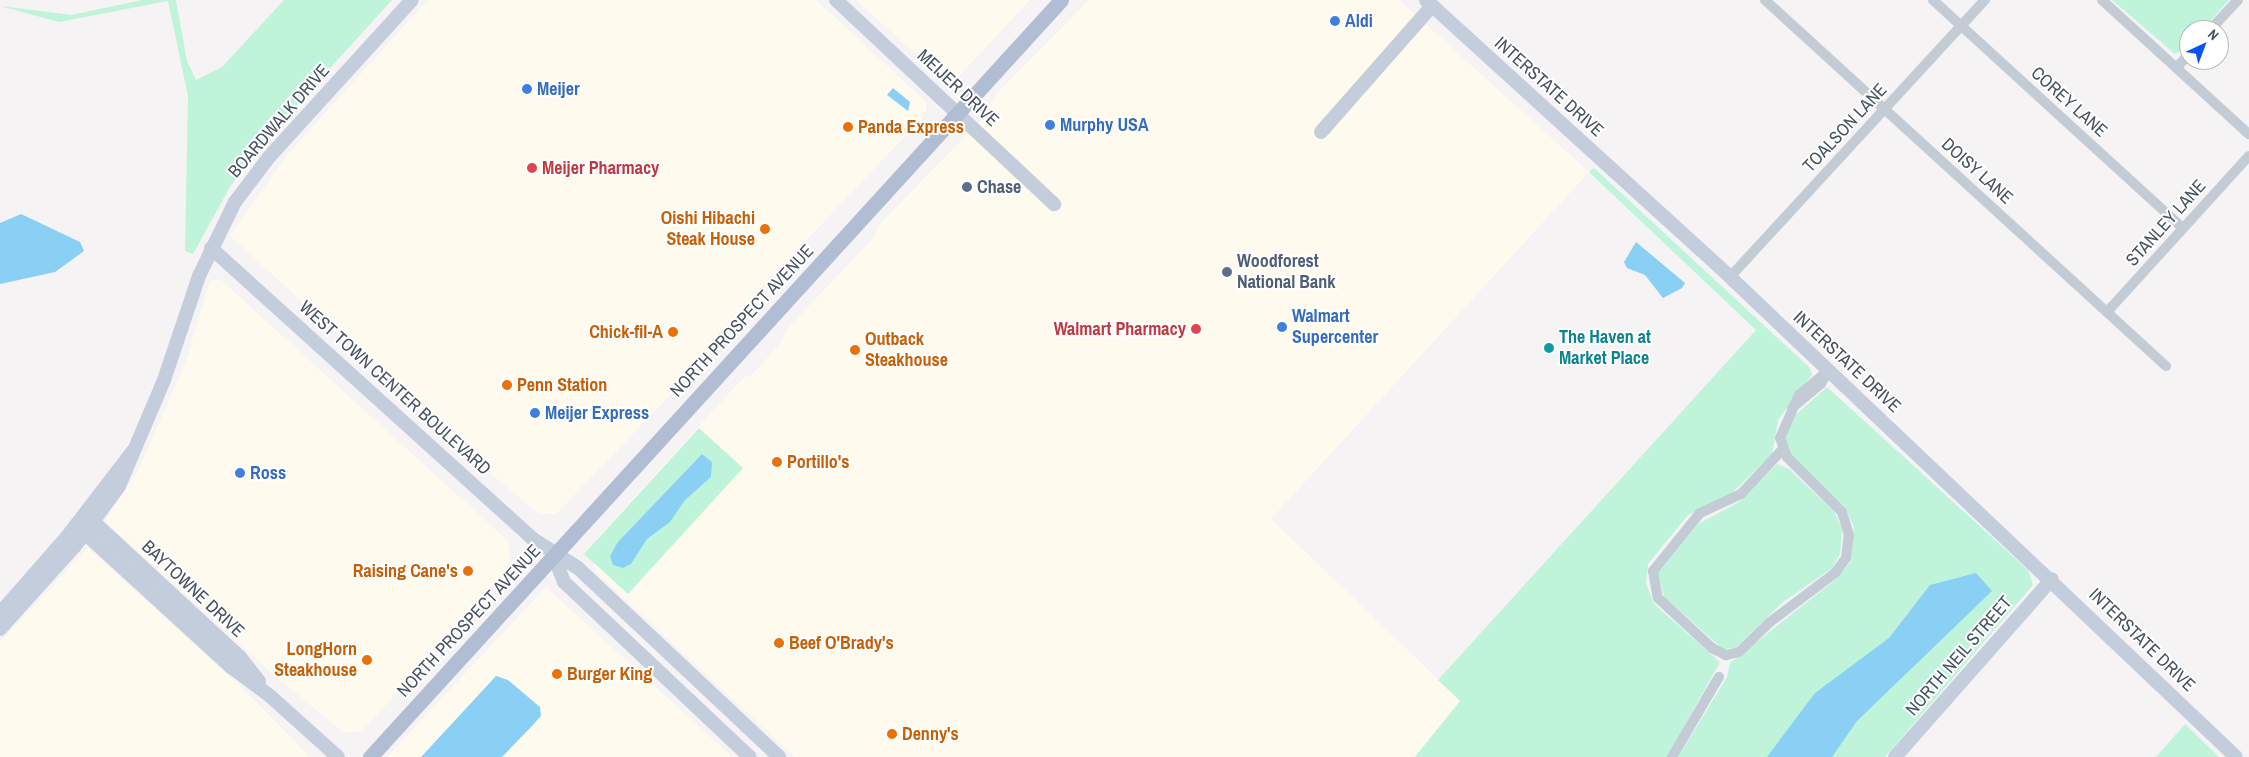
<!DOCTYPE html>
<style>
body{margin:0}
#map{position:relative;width:2249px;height:757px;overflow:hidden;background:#f5f3f3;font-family:"Archivo Narrow",sans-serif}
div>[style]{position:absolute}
.commercial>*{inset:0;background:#fefbee}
.green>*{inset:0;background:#bff4db}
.water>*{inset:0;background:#89d0f4}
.street>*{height:10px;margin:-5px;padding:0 5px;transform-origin:5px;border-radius:5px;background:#c3cbd5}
.secondary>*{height:14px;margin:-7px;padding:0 7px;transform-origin:7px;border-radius:7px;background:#c4cddc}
.primary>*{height:15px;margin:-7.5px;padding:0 7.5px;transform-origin:7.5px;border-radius:7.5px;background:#b1bdd3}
.dots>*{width:14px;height:14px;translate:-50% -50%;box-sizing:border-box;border:2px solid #fff;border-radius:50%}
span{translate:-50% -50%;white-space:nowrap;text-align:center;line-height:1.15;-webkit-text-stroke:4px #fff;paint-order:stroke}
.shop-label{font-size:18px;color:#366cbe;font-weight:700}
.left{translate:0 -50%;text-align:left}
.street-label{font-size:18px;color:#485362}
.food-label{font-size:18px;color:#c56008;font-weight:700}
.right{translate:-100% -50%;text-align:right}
.health-label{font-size:18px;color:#be3a42;font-weight:700}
.service-label{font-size:18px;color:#4e5e75;font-weight:700}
.culture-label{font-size:18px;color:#0d838f;font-weight:700}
.north{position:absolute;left:2179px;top:20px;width:50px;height:50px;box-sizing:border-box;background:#fff;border:1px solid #b6bac0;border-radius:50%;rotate:43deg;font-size:14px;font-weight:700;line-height:20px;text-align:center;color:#485362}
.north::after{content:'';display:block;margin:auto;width:18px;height:22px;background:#0b53f6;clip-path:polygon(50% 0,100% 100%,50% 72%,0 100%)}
</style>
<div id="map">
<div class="commercial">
<div style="clip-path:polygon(428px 0,816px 0,926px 102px,926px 114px,712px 340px,712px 350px,701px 363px,556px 514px,539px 514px,496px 478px,230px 236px,287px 155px)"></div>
<div style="clip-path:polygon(856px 0,1030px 0,959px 76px,943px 74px,911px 50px)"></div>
<div style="clip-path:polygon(1089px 0,1399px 0,1589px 172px,1271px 519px,1461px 701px,1414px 757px,795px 757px,595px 571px,592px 550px,599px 536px,743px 378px,753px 374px,779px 345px,788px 328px,875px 236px,877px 227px,985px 116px,996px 94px)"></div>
<div style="clip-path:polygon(220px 279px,508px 541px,510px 562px,505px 575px,362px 731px,344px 733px,274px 675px,105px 521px,138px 471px,186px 361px,210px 281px)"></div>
<div style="clip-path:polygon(88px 548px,240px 686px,310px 757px,0 757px,0 642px)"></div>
<div style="clip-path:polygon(546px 587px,732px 757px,387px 757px)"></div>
</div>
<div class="green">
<div style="clip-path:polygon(142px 0,176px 0,187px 61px,196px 80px,222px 67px,284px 0,392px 0,264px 141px,231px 185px,193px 254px,185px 251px,188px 96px,168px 1px,59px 22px,0 6px,72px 15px)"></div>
<div style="clip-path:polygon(2112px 0,2229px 0,2202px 30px,2189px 30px,2189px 44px,2175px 54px)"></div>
<div style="clip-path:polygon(1594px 168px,1810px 368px,1812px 375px,1778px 420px,1772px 454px,1732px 493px,1688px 515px,1648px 564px,1646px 583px,1654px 604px,1720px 662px,1667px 757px,1415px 757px,1460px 701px,1438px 680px,1756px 330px,1589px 172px)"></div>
<div style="clip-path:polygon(1827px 387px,2028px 570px,2033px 585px,1885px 757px,1678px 757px,1727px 677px,1730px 663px,1835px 580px,1851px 561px,1854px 527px,1846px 509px,1789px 454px,1785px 439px,1791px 419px)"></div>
<div style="clip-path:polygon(699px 428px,743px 468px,628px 594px,584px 554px)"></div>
<div style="clip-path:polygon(1777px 464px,1789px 469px,1834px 511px,1842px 529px,1840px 554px,1832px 568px,1782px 603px,1735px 648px,1723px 649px,1664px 597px,1658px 573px,1698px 524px,1739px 502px)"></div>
<div style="clip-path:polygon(2185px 724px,2219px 757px,2156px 757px)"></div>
</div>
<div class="water">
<div style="clip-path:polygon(893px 88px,910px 102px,908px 111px,887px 95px)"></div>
<div style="clip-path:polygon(21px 214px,80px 242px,84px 251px,55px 272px,0 284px,0 223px)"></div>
<div style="clip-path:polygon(1636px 242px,1685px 283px,1682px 288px,1663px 298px,1645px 275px,1627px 268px,1624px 262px)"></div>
<div style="clip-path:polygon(702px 454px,712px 462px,711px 477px,685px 500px,670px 522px,647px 539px,631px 564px,623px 568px,613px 565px,610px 556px,618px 542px)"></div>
<div style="clip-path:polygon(1976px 573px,1992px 591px,1857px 721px,1832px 757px,1767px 757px,1815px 693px,1889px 638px,1930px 585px)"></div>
<div style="clip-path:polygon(496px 676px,508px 680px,540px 707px,541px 716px,532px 726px,502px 757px,421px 757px)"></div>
</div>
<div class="street">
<div style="left:1765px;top:0;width:543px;rotate:42.39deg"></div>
<div style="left:1933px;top:0;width:338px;rotate:42.4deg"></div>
<div style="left:2102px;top:0;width:199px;rotate:42.4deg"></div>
<div style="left:2210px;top:30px;width:41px;rotate:-47deg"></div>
<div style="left:2177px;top:67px;width:18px;rotate:-47deg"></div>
<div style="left:1730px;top:277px;width:377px;rotate:-47.4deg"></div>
<div style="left:2107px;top:312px;width:211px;rotate:-47.7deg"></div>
<div style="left:1792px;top:408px;width:38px;rotate:-40deg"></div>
<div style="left:1821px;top:384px;width:15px;rotate:-62deg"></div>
<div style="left:1782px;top:450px;width:60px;rotate:133deg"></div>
<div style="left:1741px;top:494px;width:45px;rotate:155.1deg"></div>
<div style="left:1700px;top:513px;width:75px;rotate:129deg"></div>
<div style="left:1653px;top:571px;width:27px;rotate:80deg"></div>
<div style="left:1658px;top:598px;width:74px;rotate:42.8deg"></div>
<div style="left:1712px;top:648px;width:16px;rotate:27deg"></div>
<div style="left:1726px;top:655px;width:13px;rotate:-13deg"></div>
<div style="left:1739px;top:652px;width:43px;rotate:-44.1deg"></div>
<div style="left:1770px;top:622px;width:81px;rotate:-37deg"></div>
<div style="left:1835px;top:573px;width:19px;rotate:-54deg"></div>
<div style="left:1846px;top:558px;width:23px;rotate:-83deg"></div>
<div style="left:1849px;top:535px;width:24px;rotate:-107deg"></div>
<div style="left:1842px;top:512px;width:78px;rotate:-135deg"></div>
<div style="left:1787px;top:457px;width:20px;rotate:-110deg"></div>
<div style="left:1780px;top:438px;width:47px;rotate:-66.2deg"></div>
<div style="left:1799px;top:395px;width:38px;rotate:-40deg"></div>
<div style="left:1672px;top:757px;width:93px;rotate:-59.6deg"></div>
</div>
<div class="secondary">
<div style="left:836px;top:0;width:299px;rotate:43.1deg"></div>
<div style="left:1426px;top:0;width:411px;rotate:42.3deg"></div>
<div style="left:1730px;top:277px;width:697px;rotate:43.49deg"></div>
<div style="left:1321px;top:132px;width:168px;rotate:-48.6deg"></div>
<div style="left:211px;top:248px;width:434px;rotate:42.1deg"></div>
<div style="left:533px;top:539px;width:54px;rotate:32.8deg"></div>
<div style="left:578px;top:568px;width:276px;rotate:43.2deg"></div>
<div style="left:85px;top:514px;width:211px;rotate:42.7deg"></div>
<div style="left:240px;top:657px;width:31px;rotate:52deg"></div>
<div style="left:76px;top:525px;width:210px;rotate:42.5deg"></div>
<div style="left:231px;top:667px;width:49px;rotate:36.6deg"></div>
<div style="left:270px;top:696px;width:91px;rotate:41.9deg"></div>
<div style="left:554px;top:556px;width:28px;rotate:69deg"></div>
<div style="left:564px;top:582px;width:255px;rotate:43.3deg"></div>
<div style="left:0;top:613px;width:100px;rotate:-48.7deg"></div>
<div style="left:66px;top:538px;width:110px;rotate:-52.4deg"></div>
<div style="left:0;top:629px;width:112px;rotate:-47.9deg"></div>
<div style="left:75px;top:546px;width:74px;rotate:-53.7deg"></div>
<div style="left:119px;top:486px;width:115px;rotate:-67deg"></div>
<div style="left:164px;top:380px;width:110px;rotate:-71.4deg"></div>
<div style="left:199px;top:276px;width:82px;rotate:-64.1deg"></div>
<div style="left:235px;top:202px;width:56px;rotate:-52.9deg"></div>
<div style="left:269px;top:157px;width:212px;rotate:-47.7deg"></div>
<div style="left:1895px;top:757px;width:237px;rotate:-48.6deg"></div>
</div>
<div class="primary">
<div style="left:370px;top:757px;width:1025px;rotate:-47.61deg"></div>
</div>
<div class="dots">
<div style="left:1335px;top:21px;background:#3f7fe0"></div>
<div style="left:527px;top:89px;background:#3f7fe0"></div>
<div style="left:1050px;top:125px;background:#3f7fe0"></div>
<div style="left:848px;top:127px;background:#e8710a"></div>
<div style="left:532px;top:168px;background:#e0444e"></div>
<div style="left:967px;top:187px;background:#5c6f8a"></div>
<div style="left:765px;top:229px;background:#e8710a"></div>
<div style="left:1227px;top:272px;background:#5c6f8a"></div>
<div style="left:1282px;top:327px;background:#3f7fe0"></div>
<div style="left:1196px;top:329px;background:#e0444e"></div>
<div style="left:673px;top:332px;background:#e8710a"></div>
<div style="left:1549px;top:348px;background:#0f9aa8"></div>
<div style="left:855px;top:350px;background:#e8710a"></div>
<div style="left:507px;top:385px;background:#e8710a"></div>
<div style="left:535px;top:413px;background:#3f7fe0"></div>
<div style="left:777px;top:462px;background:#e8710a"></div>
<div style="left:240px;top:473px;background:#3f7fe0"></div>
<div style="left:468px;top:571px;background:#e8710a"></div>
<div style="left:779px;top:643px;background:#e8710a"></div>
<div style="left:367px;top:660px;background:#e8710a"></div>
<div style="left:557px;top:674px;background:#e8710a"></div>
<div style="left:892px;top:734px;background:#e8710a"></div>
</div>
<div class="shop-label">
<span class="left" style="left:1345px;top:21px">Aldi</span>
<span class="left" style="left:537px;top:89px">Meijer</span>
<span class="left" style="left:1060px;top:125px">Murphy USA</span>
<span class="left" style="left:1292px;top:327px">Walmart<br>Supercenter</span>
<span class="left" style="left:545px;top:413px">Meijer Express</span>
<span class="left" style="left:250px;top:473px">Ross</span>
</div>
<div class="street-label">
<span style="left:1549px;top:87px;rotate:42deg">INTERSTATE DRIVE</span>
<span style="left:958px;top:88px;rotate:43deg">MEIJER DRIVE</span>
<span style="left:2069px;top:102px;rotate:42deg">COREY LANE</span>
<span style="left:279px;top:121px;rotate:-49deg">BOARDWALK DRIVE</span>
<span style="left:1845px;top:128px;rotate:-47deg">TOALSON LANE</span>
<span style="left:1977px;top:171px;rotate:42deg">DOISY LANE</span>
<span style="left:2166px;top:223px;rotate:-48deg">STANLEY LANE</span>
<span style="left:742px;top:321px;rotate:-47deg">NORTH PROSPECT AVENUE</span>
<span style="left:1847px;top:362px;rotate:43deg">INTERSTATE DRIVE</span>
<span style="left:395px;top:388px;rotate:42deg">WEST TOWN CENTER BOULEVARD</span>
<span style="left:193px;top:589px;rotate:43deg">BAYTOWNE DRIVE</span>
<span style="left:469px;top:621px;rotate:-47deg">NORTH PROSPECT AVENUE</span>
<span style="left:2142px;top:640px;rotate:44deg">INTERSTATE DRIVE</span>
<span style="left:1959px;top:656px;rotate:-49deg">NORTH NEIL STREET</span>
</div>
<div class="food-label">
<span class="left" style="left:858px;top:127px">Panda Express</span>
<span class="right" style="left:755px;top:229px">Oishi Hibachi<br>Steak House</span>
<span class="right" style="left:663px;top:332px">Chick-fil-A</span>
<span class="left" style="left:865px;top:350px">Outback<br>Steakhouse</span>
<span class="left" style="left:517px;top:385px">Penn Station</span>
<span class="left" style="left:787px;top:462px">Portillo's</span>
<span class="right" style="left:458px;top:571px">Raising Cane's</span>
<span class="left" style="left:789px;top:643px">Beef O'Brady's</span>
<span class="right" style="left:357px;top:660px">LongHorn<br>Steakhouse</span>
<span class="left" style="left:567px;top:674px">Burger King</span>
<span class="left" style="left:902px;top:734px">Denny's</span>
</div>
<div class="health-label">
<span class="left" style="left:542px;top:168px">Meijer Pharmacy</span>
<span class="right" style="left:1186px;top:329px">Walmart Pharmacy</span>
</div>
<div class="service-label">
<span class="left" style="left:977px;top:187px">Chase</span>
<span class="left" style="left:1237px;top:272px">Woodforest<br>National Bank</span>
</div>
<div class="culture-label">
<span class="left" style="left:1559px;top:348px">The Haven at<br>Market Place</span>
</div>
<div class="north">N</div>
</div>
